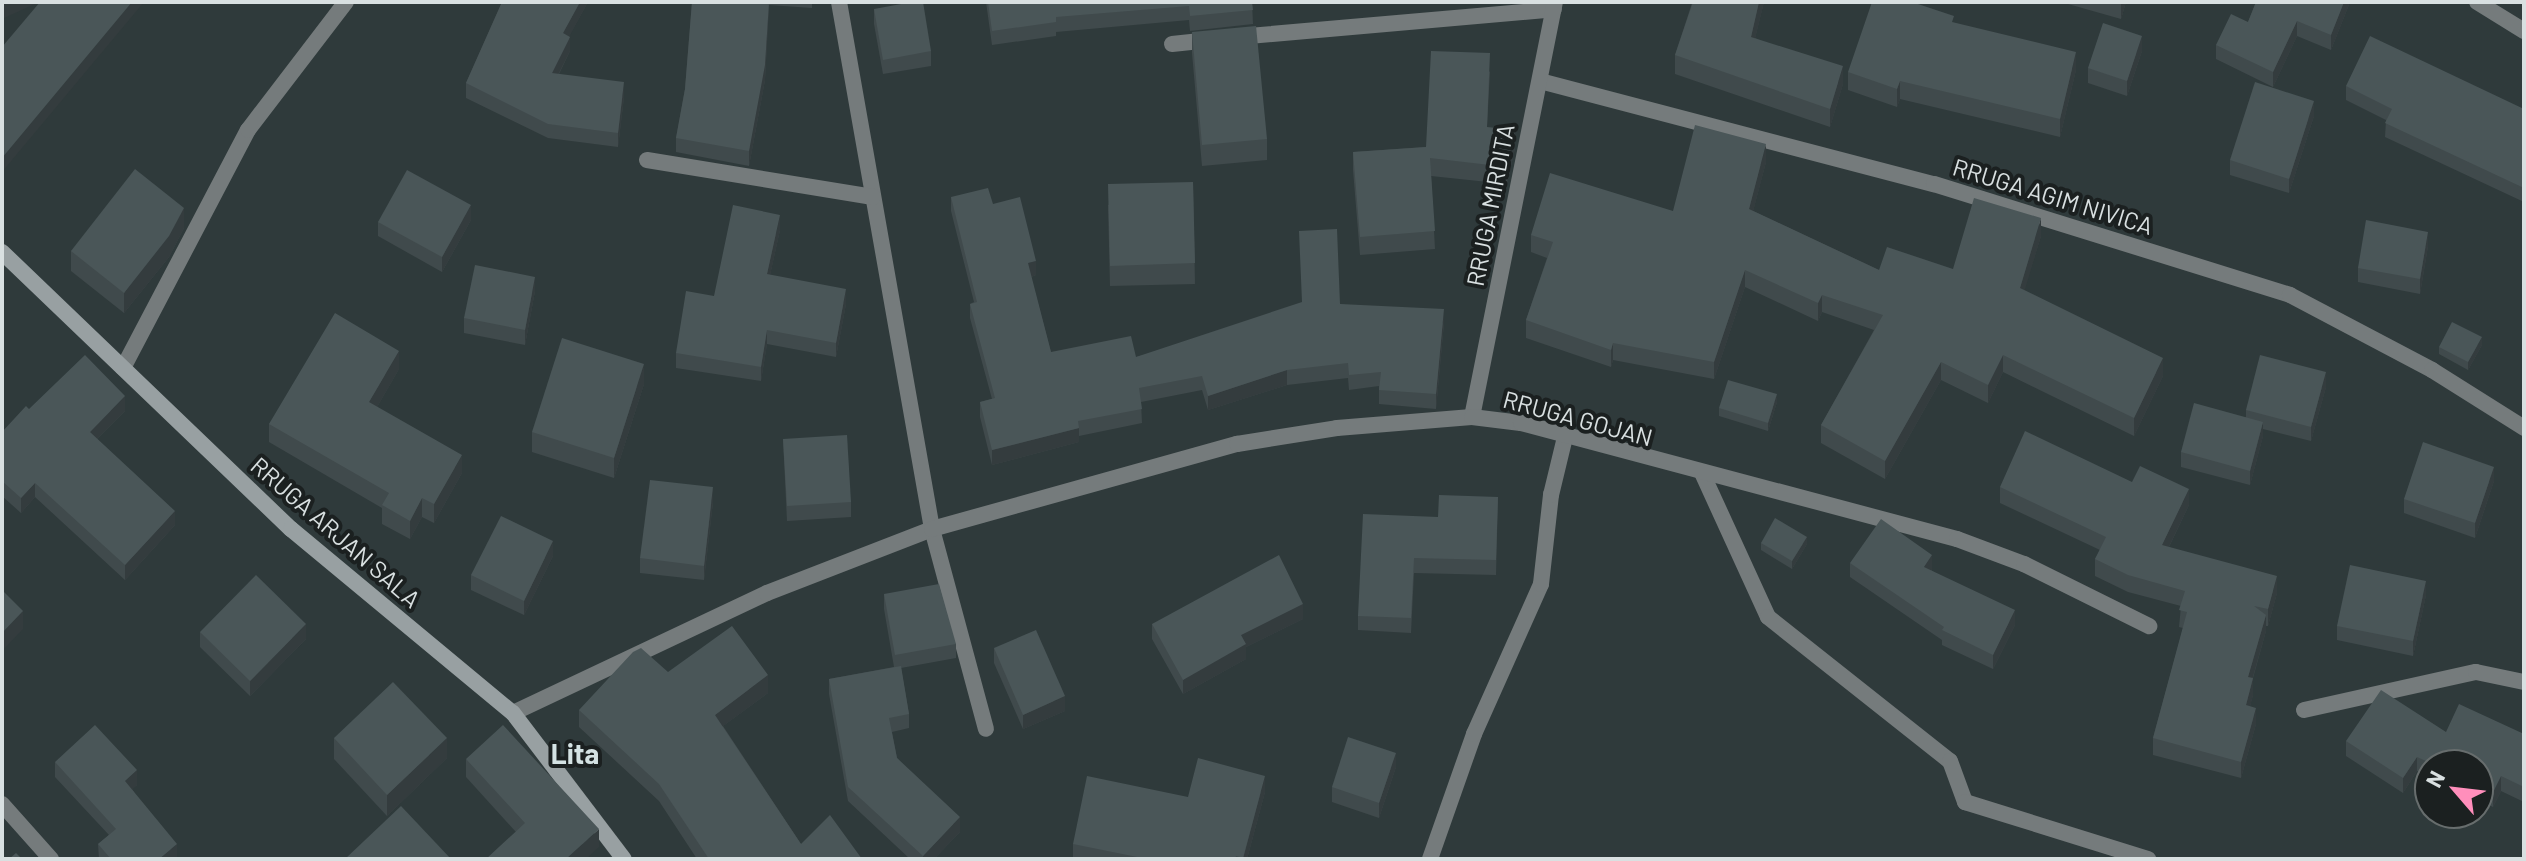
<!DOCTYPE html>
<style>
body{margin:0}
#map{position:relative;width:2526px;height:861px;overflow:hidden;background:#2f3a3b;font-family:Barlow,sans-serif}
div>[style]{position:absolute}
.lane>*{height:16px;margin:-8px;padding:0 8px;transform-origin:8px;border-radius:8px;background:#757b7c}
.street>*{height:16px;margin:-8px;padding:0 8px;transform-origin:8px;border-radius:8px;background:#757b7c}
.secondary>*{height:16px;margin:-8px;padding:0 8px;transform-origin:8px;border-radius:8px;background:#98a0a2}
.wall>*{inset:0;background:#404a4c}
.shaded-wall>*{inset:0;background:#343c3e}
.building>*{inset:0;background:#4a5658}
span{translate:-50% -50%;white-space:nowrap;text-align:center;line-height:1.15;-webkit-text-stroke:8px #1b2020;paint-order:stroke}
.street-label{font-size:24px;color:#d9e0e1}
.quarter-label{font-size:28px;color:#d4e2e3;font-weight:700}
.frame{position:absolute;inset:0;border:4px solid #d9e0e1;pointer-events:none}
.north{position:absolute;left:2414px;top:749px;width:80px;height:80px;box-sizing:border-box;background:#1b2020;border:2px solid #676d6d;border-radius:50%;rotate:298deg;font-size:22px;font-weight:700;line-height:32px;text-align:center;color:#d9e0e1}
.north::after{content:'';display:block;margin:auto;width:28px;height:36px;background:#ff8ebb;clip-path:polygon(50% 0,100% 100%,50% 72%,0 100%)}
</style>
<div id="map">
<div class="lane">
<div style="left:932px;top:529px;width:207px;rotate:74.9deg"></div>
<div style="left:1430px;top:859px;width:133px;rotate:-70.6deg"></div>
<div style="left:1474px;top:734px;width:164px;rotate:-65.9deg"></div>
<div style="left:1541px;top:584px;width:90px;rotate:-83.6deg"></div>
<div style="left:1551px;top:495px;width:60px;rotate:-76.4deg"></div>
</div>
<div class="street">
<div style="left:839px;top:2px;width:535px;rotate:79.99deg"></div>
<div style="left:2477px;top:2px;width:55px;rotate:31.7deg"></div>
<div style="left:1237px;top:37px;width:318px;rotate:-5deg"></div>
<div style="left:1172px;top:44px;width:38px;rotate:-6deg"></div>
<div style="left:1540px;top:81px;width:407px;rotate:14.7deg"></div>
<div style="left:1934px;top:184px;width:373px;rotate:17.3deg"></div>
<div style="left:2290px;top:295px;width:161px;rotate:27.8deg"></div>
<div style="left:2432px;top:370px;width:109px;rotate:32.2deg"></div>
<div style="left:647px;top:160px;width:229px;rotate:9.3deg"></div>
<div style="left:123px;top:368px;width:269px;rotate:-62.3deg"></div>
<div style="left:248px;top:130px;width:161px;rotate:-52.6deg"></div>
<div style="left:1472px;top:417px;width:423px;rotate:-78.7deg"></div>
<div style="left:1703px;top:475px;width:156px;rotate:65.4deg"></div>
<div style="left:1768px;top:617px;width:232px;rotate:38.4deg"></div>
<div style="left:1950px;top:761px;width:44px;rotate:69.9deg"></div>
<div style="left:1965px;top:802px;width:192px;rotate:17.3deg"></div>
<div style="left:2304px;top:710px;width:176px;rotate:-12.5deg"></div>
<div style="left:2476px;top:672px;width:49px;rotate:11.8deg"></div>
<div style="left:513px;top:713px;width:281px;rotate:-25.3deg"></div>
<div style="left:767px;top:593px;width:177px;rotate:-21.2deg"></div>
<div style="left:932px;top:529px;width:317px;rotate:-15.6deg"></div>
<div style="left:1237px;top:444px;width:101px;rotate:-9.1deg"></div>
<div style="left:1337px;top:428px;width:135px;rotate:-4.7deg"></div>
<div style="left:1472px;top:417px;width:49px;rotate:7deg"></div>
<div style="left:1521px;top:423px;width:451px;rotate:14.9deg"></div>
<div style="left:1957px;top:539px;width:72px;rotate:20.5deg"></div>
<div style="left:2024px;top:564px;width:140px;rotate:26.4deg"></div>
<div style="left:2px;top:804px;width:74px;rotate:48.3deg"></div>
</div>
<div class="secondary">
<div style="left:2px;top:252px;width:400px;rotate:43.8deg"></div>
<div style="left:291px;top:529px;width:288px;rotate:39.7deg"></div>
<div style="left:513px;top:713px;width:183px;rotate:52.8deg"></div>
</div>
<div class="wall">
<div style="clip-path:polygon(502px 2px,588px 2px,569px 36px,570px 51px,559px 74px,624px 97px,618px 147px,548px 138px,466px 98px,466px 83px)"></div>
<div style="clip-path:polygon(692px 2px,812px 2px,812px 8px,769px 5px,765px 80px,749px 166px,676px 152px,676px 138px,685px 89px)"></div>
<div style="clip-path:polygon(986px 2px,1252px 2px,1253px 24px,1190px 31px,1189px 20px,1056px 32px,1056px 36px,992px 45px)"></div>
<div style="clip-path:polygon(1687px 2px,1764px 2px,1755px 38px,1843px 84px,1830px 127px,1675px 74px,1675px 55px,1692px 3px)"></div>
<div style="clip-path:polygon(2061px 2px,2126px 2px,2121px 19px)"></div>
<div style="clip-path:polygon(2256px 2px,2350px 2px,2331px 50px,2297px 36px,2273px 87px,2216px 59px,2216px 45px,2248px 22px)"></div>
<div style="clip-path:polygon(874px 9px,931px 51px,931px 66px,883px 74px,874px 24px)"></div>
<div style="clip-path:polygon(1954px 23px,2076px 70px,2060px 137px,1900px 99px,1897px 107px,1848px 90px,1848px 72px)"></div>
<div style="clip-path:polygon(1192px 32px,1267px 139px,1267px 160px,1202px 166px,1192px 53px)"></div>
<div style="clip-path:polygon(2142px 51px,2127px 96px,2088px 83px,2088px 68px)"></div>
<div style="clip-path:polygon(1490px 71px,1487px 127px,1515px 148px,1507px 184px,1431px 176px,1435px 249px,1360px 255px,1353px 170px,1353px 152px,1426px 147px)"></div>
<div style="clip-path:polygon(2346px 86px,2524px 109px,2524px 202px,2385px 137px,2386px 120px,2346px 100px)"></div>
<div style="clip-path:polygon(2314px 116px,2289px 193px,2230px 175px,2230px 160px)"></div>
<div style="clip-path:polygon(1766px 162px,1753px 211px,1879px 270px,1953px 269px,2041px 236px,2024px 290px,2163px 376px,2134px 436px,2003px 372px,1988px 403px,1941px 380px,1885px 479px,1821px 443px,1821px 425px,1874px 330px,1822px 312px,1818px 321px,1745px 287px,1714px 379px,1613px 360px,1611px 367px,1526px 338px,1526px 320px,1547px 258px,1531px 252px,1531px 235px,1673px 211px)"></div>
<div style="clip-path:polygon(1193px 182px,1195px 284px,1110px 286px,1108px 205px)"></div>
<div style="clip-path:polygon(951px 197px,993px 204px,1036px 275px,1031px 277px,1051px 352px,1136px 357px,1340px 304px,1444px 323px,1436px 409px,1379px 404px,1379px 386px,1349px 390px,1348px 378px,1287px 385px,1208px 410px,1202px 390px,1141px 402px,1142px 423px,1079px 436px,1079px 442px,992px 465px,980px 417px,980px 402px,992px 399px,970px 318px,970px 304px,974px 302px,951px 211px)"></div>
<div style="clip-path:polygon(471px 220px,442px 272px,378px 236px,378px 222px)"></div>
<div style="clip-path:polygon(184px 228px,169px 257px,124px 313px,71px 271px,71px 251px)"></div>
<div style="clip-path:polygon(780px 230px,770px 275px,846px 304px,836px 357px,767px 344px,761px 381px,676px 368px,676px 353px,714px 296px)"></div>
<div style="clip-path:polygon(2428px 246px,2420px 294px,2358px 282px,2358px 268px)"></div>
<div style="clip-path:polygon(535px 291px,525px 345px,464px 333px,464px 318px)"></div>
<div style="clip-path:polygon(2482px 345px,2468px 370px,2439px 354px,2439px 347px)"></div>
<div style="clip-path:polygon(399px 369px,377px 407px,462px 473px,434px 523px,422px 517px,410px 539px,382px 524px,382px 508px,269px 442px,269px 424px)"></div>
<div style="clip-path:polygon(644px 384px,614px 478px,532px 452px,532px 432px)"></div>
<div style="clip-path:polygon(2326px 387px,2311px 441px,2263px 429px,2263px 436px,2250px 485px,2181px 467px,2181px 452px,2246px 417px,2246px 410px)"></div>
<div style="clip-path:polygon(1777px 402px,1768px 431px,1719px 416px,1719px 408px)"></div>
<div style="clip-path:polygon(29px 409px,125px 411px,97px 439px,175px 525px,125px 580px,35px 497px,21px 513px,2px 496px,2px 432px)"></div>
<div style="clip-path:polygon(783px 439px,851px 502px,851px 517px,787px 521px)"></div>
<div style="clip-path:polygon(2494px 481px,2475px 538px,2404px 513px,2404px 499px)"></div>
<div style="clip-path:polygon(2132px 482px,2189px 505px,2169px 547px,2277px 593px,2268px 626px,2266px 626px,2266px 631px,2253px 678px,2253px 695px,2250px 706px,2256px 724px,2241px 778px,2153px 755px,2153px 738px,2183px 628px,2179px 627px,2181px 606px,2128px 592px,2095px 576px,2095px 559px,2100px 550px,2000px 503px,2000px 487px)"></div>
<div style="clip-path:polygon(1498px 497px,1496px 575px,1414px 573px,1411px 633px,1358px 630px,1358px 616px,1438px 517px)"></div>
<div style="clip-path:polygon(713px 502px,704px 580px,640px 573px,640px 558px)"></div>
<div style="clip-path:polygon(1761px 543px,1807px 544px,1792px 569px,1761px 550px)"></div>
<div style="clip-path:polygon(553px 556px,524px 615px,471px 590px,471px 575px)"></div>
<div style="clip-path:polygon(1850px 563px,1932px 570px,1932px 571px,2015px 625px,1993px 669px,1942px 645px,1942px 640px,1850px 577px)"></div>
<div style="clip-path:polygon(884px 594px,956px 644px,956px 658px,901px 668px,909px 714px,909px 728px,892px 732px,897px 758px,960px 832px,934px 859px,910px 859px,848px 801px,829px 694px,829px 679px,894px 667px,884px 609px)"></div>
<div style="clip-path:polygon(2426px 595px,2413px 656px,2337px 640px,2337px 626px)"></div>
<div style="clip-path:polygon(1303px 619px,1246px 647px,1246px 659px,1183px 694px,1152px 639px,1152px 624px)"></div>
<div style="clip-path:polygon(200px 632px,306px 639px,250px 696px,200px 647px)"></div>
<div style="clip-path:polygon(994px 648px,1065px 711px,1023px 729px,994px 663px)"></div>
<div style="clip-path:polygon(668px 672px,768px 693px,723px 726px,801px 844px,862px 859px,697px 859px,659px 801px,579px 727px,579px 710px)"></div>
<div style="clip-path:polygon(2446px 732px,2524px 734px,2524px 802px,2501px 791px,2493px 807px,2478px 800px,2478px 765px,2430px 765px,2430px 777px,2417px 771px,2403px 793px,2346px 756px,2346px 741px)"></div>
<div style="clip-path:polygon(334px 738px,447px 758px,387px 816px,334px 759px)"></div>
<div style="clip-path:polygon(466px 759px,599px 847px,516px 832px,466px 777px)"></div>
<div style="clip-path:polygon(55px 762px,137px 785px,132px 789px,177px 859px,99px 859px,98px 844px,109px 835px,55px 777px)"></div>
<div style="clip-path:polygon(1396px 767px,1379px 818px,1332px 802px,1332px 787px)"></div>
<div style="clip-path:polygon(1265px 792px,1247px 859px,1073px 859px,1073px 844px,1188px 797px)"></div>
</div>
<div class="shaded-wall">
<div style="clip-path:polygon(7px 2px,39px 2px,2px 19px,2px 4px)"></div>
<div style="clip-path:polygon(132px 2px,144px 2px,2px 172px,2px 158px)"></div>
<div style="clip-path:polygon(580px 2px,588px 2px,563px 48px,563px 33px)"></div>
<div style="clip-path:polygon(769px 2px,765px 80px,749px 166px,749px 151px)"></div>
<div style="clip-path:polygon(1759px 2px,1764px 2px,1751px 55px,1751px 37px)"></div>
<div style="clip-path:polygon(2121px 2px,2126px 2px,2121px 19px)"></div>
<div style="clip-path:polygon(2344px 2px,2350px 2px,2331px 50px,2331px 35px)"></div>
<div style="clip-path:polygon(2297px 21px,2297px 36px,2273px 87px,2273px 72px)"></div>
<div style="clip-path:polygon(2142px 36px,2142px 51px,2127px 96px,2127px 81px)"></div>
<div style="clip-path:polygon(570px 37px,570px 51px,552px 87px,552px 73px)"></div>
<div style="clip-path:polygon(2076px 52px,2076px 70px,2060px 137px,2060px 119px)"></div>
<div style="clip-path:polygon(1843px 66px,1843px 84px,1830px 127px,1830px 109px)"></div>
<div style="clip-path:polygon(1900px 81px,1900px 99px,1897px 107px,1897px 89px)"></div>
<div style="clip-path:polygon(624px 82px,624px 97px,618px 147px,618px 133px)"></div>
<div style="clip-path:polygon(2314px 101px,2314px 116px,2289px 193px,2289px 179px)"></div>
<div style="clip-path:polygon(1515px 130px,1515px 148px,1507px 184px,1507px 167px)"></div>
<div style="clip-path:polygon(1766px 144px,1766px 162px,1749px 227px,1749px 209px)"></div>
<div style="clip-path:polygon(471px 205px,471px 220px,442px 272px,442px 257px)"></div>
<div style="clip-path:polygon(184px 208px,184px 228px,169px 257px,124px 313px,124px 293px)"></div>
<div style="clip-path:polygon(780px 215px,780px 230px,767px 289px,767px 274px)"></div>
<div style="clip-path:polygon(2041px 218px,2041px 236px,2020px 306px,2020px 288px)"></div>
<div style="clip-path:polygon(2428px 232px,2428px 246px,2420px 294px,2420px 279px)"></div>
<div style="clip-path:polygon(1036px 261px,1036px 275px,1028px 278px,1028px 263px)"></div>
<div style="clip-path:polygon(1745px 270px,1745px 287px,1714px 379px,1714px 362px)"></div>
<div style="clip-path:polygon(535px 277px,535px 291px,525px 345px,525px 330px)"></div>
<div style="clip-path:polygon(846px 289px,846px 304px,836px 357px,836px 343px)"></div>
<div style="clip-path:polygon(1822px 295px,1822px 312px,1818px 321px,1818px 303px)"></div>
<div style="clip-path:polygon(1444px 309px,1444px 323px,1436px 409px,1436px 394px)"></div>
<div style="clip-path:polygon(767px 330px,767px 344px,761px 381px,761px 367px)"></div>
<div style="clip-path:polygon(2482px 337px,2482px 345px,2468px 370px,2468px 362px)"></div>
<div style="clip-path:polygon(1613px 343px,1613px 360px,1611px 367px,1611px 350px)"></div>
<div style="clip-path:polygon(399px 351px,399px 369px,369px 421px,369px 402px)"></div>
<div style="clip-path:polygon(2003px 355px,2003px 372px,1988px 403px,1988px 385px)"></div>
<div style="clip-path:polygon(2163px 358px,2163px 376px,2134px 436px,2134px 418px)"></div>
<div style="clip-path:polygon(1941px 362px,1941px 380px,1885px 479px,1885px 461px)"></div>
<div style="clip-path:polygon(644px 364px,644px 384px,614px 478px,614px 458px)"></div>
<div style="clip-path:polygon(1287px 370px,1287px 385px,1208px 410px,1208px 396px)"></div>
<div style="clip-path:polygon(2326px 372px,2326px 387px,2311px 441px,2311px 427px)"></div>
<div style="clip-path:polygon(1777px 394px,1777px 402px,1768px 431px,1768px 423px)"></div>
<div style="clip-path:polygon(125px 396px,125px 411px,90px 446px,90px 432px)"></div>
<div style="clip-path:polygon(2263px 422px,2263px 436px,2250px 485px,2250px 471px)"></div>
<div style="clip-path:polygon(1079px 428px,1079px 442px,992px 465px,992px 450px)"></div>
<div style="clip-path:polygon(462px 455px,462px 473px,434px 523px,434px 504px)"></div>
<div style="clip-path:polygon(2494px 467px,2494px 481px,2475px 538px,2475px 523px)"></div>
<div style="clip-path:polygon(35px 483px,35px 497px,21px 513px,21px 498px)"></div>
<div style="clip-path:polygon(713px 487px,713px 502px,704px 580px,704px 566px)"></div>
<div style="clip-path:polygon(2189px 489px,2189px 505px,2162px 561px,2162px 545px)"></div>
<div style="clip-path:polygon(422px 498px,422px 517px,410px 539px,410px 521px)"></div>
<div style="clip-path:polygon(175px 511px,175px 525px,125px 580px,125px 565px)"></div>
<div style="clip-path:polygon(1807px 537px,1807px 544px,1792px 569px,1792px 561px)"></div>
<div style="clip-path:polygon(553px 541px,553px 556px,524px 615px,524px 601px)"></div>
<div style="clip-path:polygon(1932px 555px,1932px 570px,1924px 582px,1924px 567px)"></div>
<div style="clip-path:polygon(2277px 576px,2277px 593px,2268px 626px,2268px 609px)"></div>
<div style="clip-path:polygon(2426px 581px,2426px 595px,2413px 656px,2413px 641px)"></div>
<div style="clip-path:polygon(1303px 604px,1303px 619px,1246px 647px,1246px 659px,1183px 694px,1183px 680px,1241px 635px)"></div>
<div style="clip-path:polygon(2015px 610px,2015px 625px,1993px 669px,1993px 655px)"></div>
<div style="clip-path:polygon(23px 611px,23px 629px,2px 651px,2px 633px)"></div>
<div style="clip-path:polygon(2266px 615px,2266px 631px,2248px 694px,2248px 677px)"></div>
<div style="clip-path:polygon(306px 624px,306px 639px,250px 696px,250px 681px)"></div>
<div style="clip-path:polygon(768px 675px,768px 693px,715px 732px,715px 715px)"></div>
<div style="clip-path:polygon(2253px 678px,2253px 695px,2246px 722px,2246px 705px)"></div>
<div style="clip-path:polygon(1065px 696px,1065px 711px,1023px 729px,1023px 715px)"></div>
<div style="clip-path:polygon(2256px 708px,2256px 724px,2241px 778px,2241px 762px)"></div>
<div style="clip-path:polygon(447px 738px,447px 758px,387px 816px,387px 795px)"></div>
<div style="clip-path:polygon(1396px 753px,1396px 767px,1379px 818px,1379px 803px)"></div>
<div style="clip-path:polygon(2417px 757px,2417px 771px,2403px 793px,2403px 778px)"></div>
<div style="clip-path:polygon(137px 770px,137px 785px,125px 796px,125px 781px)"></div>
<div style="clip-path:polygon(1265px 776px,1265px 792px,1247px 859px,1243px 859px)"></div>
<div style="clip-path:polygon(2501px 776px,2501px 791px,2493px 807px,2493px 792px)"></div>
<div style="clip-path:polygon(960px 817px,960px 832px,934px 859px,923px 859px,923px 856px)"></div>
<div style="clip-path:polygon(599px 829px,599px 847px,586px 859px,566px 859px)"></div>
<div style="clip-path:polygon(177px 844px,177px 859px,159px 859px)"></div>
</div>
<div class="building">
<div style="clip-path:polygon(40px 2px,132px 2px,2px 158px,2px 47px)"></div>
<div style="clip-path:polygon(502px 2px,580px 2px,563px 33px,570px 37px,552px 73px,624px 82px,618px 133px,548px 124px,466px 83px)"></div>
<div style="clip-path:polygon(692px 2px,769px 2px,765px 65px,749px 151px,676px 138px,685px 89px)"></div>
<div style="clip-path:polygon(912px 2px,923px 2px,931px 51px,883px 60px,874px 9px)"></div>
<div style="clip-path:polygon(988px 2px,1252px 2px,1253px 10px,1190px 16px,1189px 6px,1056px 17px,1056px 22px,992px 31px)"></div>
<div style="clip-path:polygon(1693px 2px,1759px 2px,1751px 37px,1843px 66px,1830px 109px,1675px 55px)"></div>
<div style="clip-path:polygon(1872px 2px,1912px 2px,1954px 16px,1952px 22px,2076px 52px,2060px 119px,1900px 81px,1897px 89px,1848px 72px)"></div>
<div style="clip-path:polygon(2256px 2px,2344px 2px,2331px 35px,2297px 21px,2273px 72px,2216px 45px,2231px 14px,2248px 22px)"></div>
<div style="clip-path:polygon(2103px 23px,2142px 36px,2127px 81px,2088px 68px)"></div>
<div style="clip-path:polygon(1256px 26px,1267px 139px,1202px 145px,1192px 32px)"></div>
<div style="clip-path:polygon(2370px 36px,2524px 109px,2524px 123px,2522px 127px,2524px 128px,2524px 188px,2385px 123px,2392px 109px,2346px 86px)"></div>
<div style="clip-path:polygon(1431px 51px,1490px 53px,1487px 127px,1515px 130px,1507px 167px,1430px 158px,1435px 231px,1360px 237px,1353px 152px,1426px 147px)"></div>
<div style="clip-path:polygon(2255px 82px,2314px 101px,2289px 179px,2230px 160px)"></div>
<div style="clip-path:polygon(1695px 125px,1766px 144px,1749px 209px,1879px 270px,1887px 247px,1953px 269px,1974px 198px,2041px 218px,2020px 288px,2163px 358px,2134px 418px,2003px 355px,1988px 385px,1941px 362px,1885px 461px,1821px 425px,1883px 315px,1822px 295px,1818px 303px,1745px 270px,1714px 362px,1613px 343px,1611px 350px,1526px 320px,1553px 242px,1531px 235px,1550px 173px,1673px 211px)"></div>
<div style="clip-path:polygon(135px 169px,184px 208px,169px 236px,124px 293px,71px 251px)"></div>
<div style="clip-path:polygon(407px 170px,471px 205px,442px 257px,378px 222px)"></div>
<div style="clip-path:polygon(1193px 182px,1195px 263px,1110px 266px,1108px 184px)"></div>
<div style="clip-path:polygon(988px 188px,993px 204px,1020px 197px,1036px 261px,1028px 263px,1051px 352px,1131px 336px,1136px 357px,1302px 302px,1299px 231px,1337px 229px,1340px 304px,1444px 309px,1436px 394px,1379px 390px,1381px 372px,1349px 375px,1348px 363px,1287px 370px,1208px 396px,1202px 376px,1139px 388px,1142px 409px,1078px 421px,1079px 428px,992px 450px,980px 402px,995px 398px,970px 304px,977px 302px,951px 197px)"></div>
<div style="clip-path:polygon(733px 205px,780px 215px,767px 274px,846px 289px,836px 343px,767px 330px,761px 367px,676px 353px,686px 291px,714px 296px)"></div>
<div style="clip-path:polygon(2366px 220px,2428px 232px,2420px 279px,2358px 268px)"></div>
<div style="clip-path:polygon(475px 265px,535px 277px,525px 330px,464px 318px)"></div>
<div style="clip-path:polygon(335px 313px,399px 351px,369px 402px,462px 455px,434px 504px,422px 498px,410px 521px,382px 505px,389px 493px,269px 424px)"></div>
<div style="clip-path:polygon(2452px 322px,2482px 337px,2468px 362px,2439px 347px)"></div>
<div style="clip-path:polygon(562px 338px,644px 364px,614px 458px,532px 432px)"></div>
<div style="clip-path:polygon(85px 355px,125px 396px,90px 432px,175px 511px,125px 565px,35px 483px,21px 498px,2px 481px,2px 432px,26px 406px,29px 409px)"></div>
<div style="clip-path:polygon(2260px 355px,2326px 372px,2311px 427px,2246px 410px)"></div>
<div style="clip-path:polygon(1728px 380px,1777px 394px,1768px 423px,1719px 408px)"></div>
<div style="clip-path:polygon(2194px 403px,2263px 422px,2250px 471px,2181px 452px)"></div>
<div style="clip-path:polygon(2025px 431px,2132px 482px,2140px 466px,2189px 489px,2162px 545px,2277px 576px,2268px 609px,2254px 606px,2266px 615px,2248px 677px,2253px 678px,2246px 705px,2256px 708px,2241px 762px,2153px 738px,2187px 612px,2179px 610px,2185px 591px,2128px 575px,2095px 559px,2106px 537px,2000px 487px)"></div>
<div style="clip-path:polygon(847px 435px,851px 502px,787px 506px,783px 439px)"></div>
<div style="clip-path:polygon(2423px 442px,2494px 467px,2475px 523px,2404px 499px)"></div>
<div style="clip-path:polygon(650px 480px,713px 487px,704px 566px,640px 558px)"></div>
<div style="clip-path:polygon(1439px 495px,1498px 497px,1496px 560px,1414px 558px,1411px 618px,1358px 616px,1363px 514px,1438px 517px)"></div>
<div style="clip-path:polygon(501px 516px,553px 541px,524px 601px,471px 575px)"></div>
<div style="clip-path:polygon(1775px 518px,1807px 537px,1792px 561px,1761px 543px)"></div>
<div style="clip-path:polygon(1881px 519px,1932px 555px,1924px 567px,2015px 610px,1993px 655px,1942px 630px,1944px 627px,1850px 563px)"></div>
<div style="clip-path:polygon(1279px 555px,1303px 604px,1241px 635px,1246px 644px,1183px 680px,1152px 624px)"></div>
<div style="clip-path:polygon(2350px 565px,2426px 581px,2413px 641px,2337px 626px)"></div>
<div style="clip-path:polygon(256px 575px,306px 624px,250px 681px,200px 632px)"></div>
<div style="clip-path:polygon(939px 584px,956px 644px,895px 655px,884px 594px)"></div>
<div style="clip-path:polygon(2px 590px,23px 611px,2px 633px)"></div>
<div style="clip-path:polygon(732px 626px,768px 675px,715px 715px,801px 844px,830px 815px,862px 859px,709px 859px,659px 784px,579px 710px,633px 652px,641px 648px,668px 672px)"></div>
<div style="clip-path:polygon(1036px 630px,1065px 696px,1023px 715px,994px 648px)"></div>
<div style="clip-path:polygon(901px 666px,909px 714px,889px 718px,897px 758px,960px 817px,923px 856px,848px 787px,829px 679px)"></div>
<div style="clip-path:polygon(393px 682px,447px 738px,387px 795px,334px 738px)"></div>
<div style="clip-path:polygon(2381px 690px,2446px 732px,2459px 704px,2524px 734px,2524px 787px,2501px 776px,2493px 792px,2478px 785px,2478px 765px,2435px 765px,2417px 757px,2403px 778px,2346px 741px)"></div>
<div style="clip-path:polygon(95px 725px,137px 770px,125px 781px,177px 844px,159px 859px,111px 859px,98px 844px,116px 829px,55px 762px)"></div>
<div style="clip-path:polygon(503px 725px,599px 829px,566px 859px,486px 859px,525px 823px,466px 759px)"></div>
<div style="clip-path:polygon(1348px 737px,1396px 753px,1379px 803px,1332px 787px)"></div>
<div style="clip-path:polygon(1198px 758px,1265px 776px,1243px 858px,1236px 856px,1235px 859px,1147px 859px,1073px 844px,1087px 776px,1188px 797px)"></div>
<div style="clip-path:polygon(401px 806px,451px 859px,345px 859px)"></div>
<div style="clip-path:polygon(16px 853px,22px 859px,9px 859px)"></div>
</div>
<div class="street-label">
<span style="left:2053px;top:196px;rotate:17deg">RRUGA AGIM NIVICA</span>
<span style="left:1490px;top:205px;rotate:-79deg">RRUGA MIRDITA</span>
<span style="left:1578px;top:418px;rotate:15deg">RRUGA GOJAN</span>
<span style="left:336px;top:532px;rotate:41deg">RRUGA ARJAN SALA</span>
</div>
<div class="quarter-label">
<span style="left:575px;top:753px">Lita</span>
</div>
<div class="frame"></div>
<div class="north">N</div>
</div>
